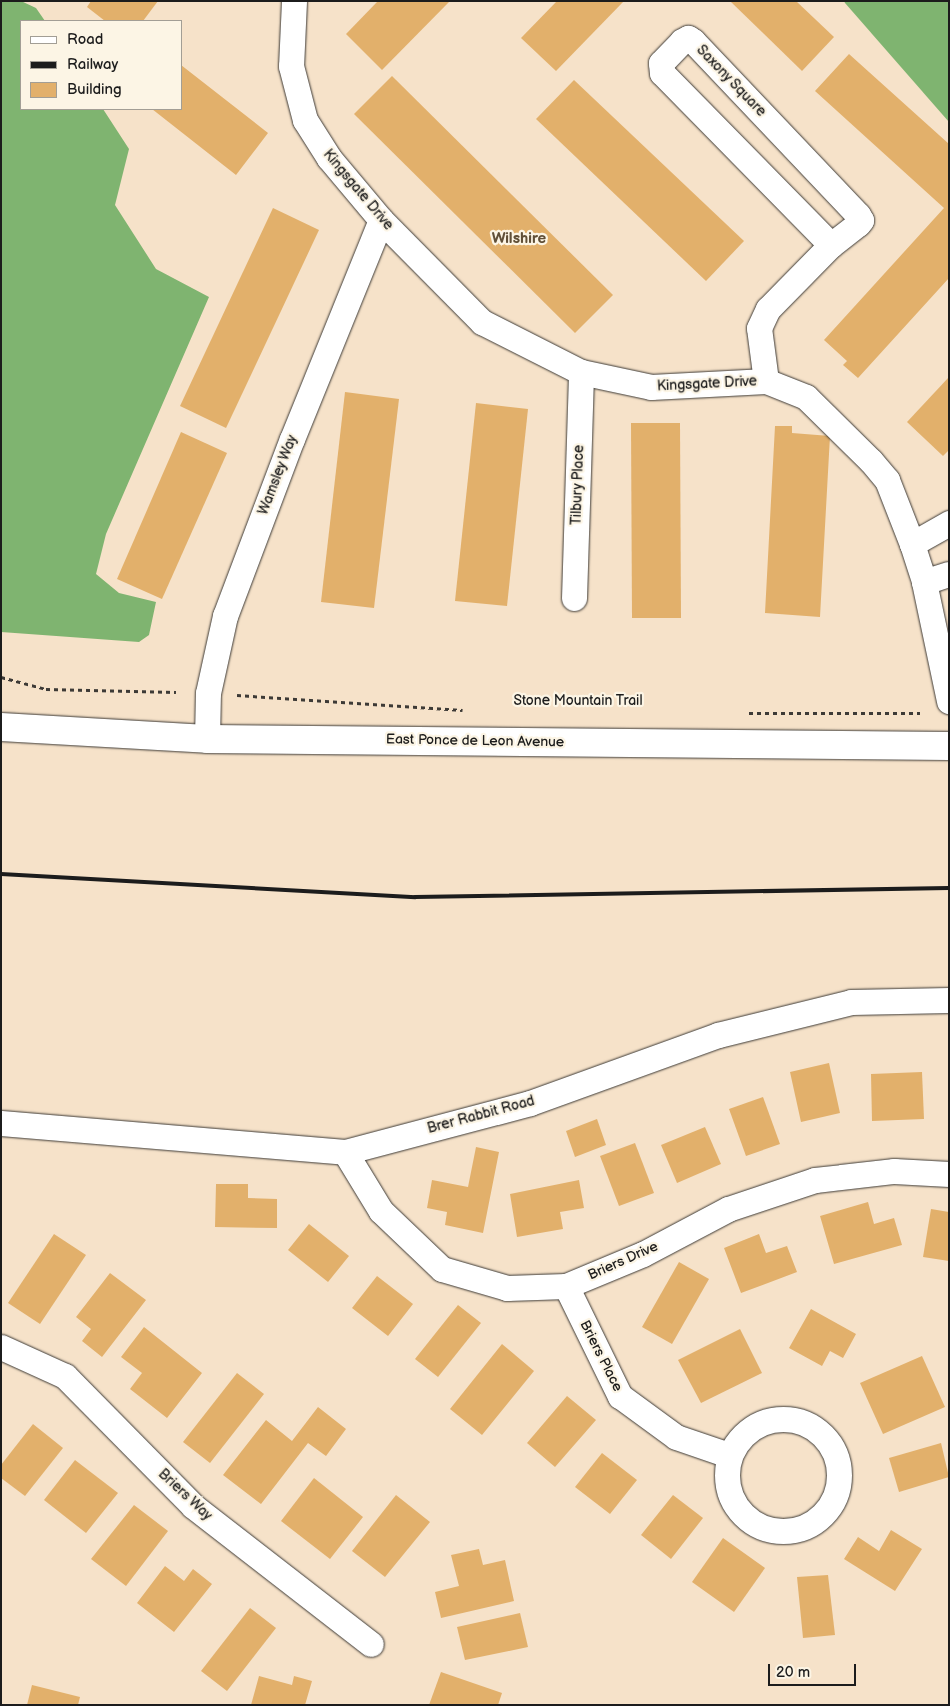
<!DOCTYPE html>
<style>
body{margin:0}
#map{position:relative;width:950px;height:1706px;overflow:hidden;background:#f6e2c9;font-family:"Balsamiq Sans",sans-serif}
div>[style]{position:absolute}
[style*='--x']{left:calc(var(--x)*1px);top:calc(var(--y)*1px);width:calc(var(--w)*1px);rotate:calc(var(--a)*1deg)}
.forest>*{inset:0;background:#7fb470}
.building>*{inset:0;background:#e2b06b}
.path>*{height:3px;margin-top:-1.5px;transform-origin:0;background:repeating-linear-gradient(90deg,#3d3a36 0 4px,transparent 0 8px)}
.roads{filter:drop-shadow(0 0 1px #3d3a36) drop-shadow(0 0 1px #3d3a36)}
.street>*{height:25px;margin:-12.5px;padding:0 12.5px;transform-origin:12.5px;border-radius:12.5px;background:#fff}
.street>.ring{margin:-12.5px;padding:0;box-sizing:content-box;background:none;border:25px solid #fff;border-radius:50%}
.secondary>*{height:28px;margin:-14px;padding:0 14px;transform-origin:14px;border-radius:14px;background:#fff}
.rail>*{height:4px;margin:-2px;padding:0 2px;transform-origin:2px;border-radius:2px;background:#1c1c1c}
span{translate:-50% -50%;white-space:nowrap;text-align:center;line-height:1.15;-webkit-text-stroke:4.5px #fcf5e5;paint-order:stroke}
.street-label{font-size:14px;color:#1c1c1c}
.neighbourhood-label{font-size:15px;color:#615038;font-weight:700}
.frame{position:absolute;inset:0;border:2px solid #1c1c1c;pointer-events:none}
.legend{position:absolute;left:20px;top:20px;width:162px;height:90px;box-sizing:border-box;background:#fcf5e5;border:1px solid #a29e95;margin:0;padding:6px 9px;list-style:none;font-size:15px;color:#1c1c1c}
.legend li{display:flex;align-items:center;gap:10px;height:25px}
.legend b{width:25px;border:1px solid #a29e95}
.scale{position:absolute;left:768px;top:1664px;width:88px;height:22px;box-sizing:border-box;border:2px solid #1c1c1c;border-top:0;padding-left:6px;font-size:15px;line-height:18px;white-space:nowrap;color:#1c1c1c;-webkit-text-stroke:4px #fcf5e5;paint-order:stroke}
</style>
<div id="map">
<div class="forest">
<div style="clip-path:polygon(1px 1px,21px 1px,36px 8px,45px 21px,21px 21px,21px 109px,103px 109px,129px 149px,115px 205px,156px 269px,209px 297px,106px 534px,96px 574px,119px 593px,156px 602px,149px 635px,139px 642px,1px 632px)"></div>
<div style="clip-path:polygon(844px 1px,949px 1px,949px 122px,845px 3px)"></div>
</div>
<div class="building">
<div style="clip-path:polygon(91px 1px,158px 1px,143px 21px,105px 21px,87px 7px)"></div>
<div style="clip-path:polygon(378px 1px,450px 1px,382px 70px,346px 34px)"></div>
<div style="clip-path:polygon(557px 1px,624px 1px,556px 71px,521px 38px)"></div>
<div style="clip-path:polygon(730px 1px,796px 1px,834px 37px,802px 71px)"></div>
<div style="clip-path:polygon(849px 54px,949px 144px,949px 278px,858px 378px,843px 365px,847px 361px,824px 340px,944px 208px,815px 91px)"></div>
<div style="clip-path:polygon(181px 65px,268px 133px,236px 175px,152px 109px,181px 109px)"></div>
<div style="clip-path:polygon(392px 76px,613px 295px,575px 333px,354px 114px)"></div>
<div style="clip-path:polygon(574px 80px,744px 241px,706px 281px,536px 119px)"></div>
<div style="clip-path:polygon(273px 208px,319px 230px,226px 428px,180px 406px)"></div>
<div style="clip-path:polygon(949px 377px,949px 450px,943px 456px,907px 422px)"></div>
<div style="clip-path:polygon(345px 392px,399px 399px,374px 608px,321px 602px)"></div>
<div style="clip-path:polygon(476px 403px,528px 409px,507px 606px,455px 601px)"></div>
<div style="clip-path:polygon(631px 423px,680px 423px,681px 618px,632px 618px)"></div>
<div style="clip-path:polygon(775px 426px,792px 426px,792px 433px,830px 436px,820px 617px,765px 613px)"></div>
<div style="clip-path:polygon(181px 432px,227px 453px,162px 599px,117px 579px)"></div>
<div style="clip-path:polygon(829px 1063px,840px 1113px,801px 1122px,790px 1072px)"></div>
<div style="clip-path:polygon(922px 1072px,924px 1119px,872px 1121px,871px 1074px)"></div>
<div style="clip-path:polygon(763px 1097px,780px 1144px,746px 1156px,729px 1109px)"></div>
<div style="clip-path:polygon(597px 1119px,606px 1145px,575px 1157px,566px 1131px)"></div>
<div style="clip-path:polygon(705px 1127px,721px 1164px,677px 1183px,661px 1145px)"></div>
<div style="clip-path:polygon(635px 1143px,654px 1193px,619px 1206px,600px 1156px)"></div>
<div style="clip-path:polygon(476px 1147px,499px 1152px,483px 1233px,445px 1225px,447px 1212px,427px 1208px,432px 1180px,468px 1187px)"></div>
<div style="clip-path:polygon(579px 1180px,584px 1208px,560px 1212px,563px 1229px,517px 1237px,510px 1194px)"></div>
<div style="clip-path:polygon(216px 1184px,248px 1184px,248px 1198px,277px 1199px,277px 1228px,215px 1227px)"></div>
<div style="clip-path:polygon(868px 1202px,874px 1224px,894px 1218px,902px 1245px,834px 1264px,820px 1216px)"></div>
<div style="clip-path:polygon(931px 1209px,949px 1212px,949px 1261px,923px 1257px)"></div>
<div style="clip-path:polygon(309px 1224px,349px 1256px,328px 1282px,288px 1250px)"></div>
<div style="clip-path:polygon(54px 1234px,86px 1255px,40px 1324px,8px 1303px)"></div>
<div style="clip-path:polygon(759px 1234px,766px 1253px,787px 1246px,797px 1272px,741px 1293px,724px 1248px)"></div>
<div style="clip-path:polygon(679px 1262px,709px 1279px,672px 1344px,642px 1327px)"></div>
<div style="clip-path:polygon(110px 1273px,146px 1300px,102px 1357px,82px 1341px,91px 1329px,76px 1317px)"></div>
<div style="clip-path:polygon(377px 1276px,413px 1304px,388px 1336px,352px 1308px)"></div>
<div style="clip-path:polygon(458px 1305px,481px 1323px,438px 1377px,415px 1359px)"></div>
<div style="clip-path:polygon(811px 1309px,856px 1334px,843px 1358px,830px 1351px,822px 1366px,789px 1348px)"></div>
<div style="clip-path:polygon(144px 1327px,202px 1373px,167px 1418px,130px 1389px,142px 1373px,121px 1357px)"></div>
<div style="clip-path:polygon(740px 1329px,762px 1373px,701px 1403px,678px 1360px)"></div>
<div style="clip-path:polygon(502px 1344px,534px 1371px,482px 1435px,450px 1409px)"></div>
<div style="clip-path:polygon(922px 1356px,945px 1407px,883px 1434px,860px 1383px)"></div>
<div style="clip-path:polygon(237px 1373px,264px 1394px,210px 1463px,183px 1442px)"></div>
<div style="clip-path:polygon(567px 1396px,596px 1420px,555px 1467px,527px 1443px)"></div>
<div style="clip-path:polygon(318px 1407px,346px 1429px,326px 1456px,308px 1443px,261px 1504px,223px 1475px,266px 1420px,292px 1441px)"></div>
<div style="clip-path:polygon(33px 1424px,63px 1448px,25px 1496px,1px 1478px,1px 1465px)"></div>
<div style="clip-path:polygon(941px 1443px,949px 1477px,899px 1492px,889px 1458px)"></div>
<div style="clip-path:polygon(602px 1453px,637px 1480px,610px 1514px,575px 1487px)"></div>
<div style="clip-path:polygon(75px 1460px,118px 1493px,86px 1533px,44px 1500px)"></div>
<div style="clip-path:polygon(314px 1478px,363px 1517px,330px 1559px,281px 1521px)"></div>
<div style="clip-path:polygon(396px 1495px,430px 1522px,385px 1577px,352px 1551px)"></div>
<div style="clip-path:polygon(673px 1495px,703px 1518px,671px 1559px,641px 1535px)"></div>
<div style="clip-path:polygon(134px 1505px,168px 1531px,126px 1586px,91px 1559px)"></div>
<div style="clip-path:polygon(891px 1530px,922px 1549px,895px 1591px,844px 1559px,858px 1537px,879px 1551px)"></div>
<div style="clip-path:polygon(723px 1538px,765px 1568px,734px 1612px,692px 1582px)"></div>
<div style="clip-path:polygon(479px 1549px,483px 1565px,505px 1560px,514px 1601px,441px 1618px,435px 1592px,459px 1586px,451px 1555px)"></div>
<div style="clip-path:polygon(165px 1566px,184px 1581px,193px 1569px,212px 1584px,174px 1632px,137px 1603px)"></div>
<div style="clip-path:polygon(828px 1575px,835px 1635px,803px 1638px,797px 1577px)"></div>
<div style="clip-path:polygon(250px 1608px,276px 1628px,227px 1691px,201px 1671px)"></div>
<div style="clip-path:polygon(520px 1613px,528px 1647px,465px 1660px,457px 1627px)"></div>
<div style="clip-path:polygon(441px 1672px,502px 1693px,498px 1705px,429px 1705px)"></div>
<div style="clip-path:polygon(259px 1676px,292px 1685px,294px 1676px,312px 1681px,305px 1705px,251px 1705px)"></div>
<div style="clip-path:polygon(32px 1685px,80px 1697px,78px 1705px,27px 1705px)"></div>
</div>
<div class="path">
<div style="--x:1;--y:677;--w:47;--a:14.9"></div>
<div style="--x:46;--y:689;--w:130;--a:1.3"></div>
<div style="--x:237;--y:695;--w:226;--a:3.8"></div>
<div style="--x:749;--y:713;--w:171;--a:0"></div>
</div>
<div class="roads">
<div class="street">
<div style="--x:294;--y:1;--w:65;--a:92.6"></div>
<div style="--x:291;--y:66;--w:56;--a:75.5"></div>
<div style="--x:305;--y:120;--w:45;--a:57.7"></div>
<div style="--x:329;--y:158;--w:81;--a:50"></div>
<div style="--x:381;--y:220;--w:144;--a:45.3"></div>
<div style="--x:482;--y:322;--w:111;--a:26.8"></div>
<div style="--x:581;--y:372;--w:72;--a:12.1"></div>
<div style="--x:651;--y:387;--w:115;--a:-3"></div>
<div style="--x:766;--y:381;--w:43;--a:21.8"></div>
<div style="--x:806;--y:397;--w:91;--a:44.6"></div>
<div style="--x:871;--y:461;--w:25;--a:50"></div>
<div style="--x:887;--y:480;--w:69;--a:68.7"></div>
<div style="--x:912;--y:544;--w:40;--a:72"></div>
<div style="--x:924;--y:582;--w:122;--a:78.1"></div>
<div style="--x:766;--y:381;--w:53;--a:-97.5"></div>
<div style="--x:759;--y:328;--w:21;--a:-65"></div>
<div style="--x:768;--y:309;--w:90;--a:-45.5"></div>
<div style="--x:831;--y:245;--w:241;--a:-134.5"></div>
<div style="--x:662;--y:73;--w:10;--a:-96"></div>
<div style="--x:661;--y:63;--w:30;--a:-46"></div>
<div style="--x:682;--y:41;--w:7;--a:-27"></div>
<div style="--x:688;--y:38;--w:6;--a:31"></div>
<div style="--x:693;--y:41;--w:240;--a:46.5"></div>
<div style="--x:858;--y:215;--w:6;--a:59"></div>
<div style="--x:861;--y:220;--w:5;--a:127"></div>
<div style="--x:858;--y:224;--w:34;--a:142"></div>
<div style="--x:912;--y:544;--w:43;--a:-29.6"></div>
<div style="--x:924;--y:582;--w:26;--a:-18"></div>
<div style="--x:574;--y:598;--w:226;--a:-88.2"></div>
<div style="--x:207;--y:739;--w:46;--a:-88.8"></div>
<div style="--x:208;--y:693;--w:79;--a:-77.6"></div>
<div style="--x:225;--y:616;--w:189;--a:-69.3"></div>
<div style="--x:292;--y:439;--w:236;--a:-67.9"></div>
<div style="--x:1;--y:1123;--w:345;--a:4.8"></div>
<div style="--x:345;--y:1152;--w:191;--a:-14.8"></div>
<div style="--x:530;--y:1103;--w:200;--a:-19.9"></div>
<div style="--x:718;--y:1035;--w:137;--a:-13.9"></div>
<div style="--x:851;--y:1002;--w:98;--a:-1.2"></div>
<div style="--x:345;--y:1152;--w:69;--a:58.6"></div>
<div style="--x:381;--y:1211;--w:84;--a:43.6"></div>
<div style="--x:442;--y:1269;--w:68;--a:16.3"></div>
<div style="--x:507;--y:1288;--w:59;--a:-1.9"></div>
<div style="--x:566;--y:1286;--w:83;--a:-22.6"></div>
<div style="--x:643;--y:1254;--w:96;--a:-27.9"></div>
<div style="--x:728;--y:1209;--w:92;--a:-18.4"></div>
<div style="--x:815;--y:1180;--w:80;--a:-6.5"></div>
<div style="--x:894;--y:1171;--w:55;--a:3.1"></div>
<div style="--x:566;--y:1286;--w:123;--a:63.9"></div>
<div style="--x:620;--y:1396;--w:69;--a:36.2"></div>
<div style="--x:676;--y:1437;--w:56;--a:18.8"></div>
<div style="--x:1;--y:1347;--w:70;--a:24.4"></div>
<div style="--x:65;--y:1376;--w:182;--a:45.4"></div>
<div style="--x:193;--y:1506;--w:225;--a:37.8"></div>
<div class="ring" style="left:727px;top:1419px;width:87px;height:87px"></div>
</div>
<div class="secondary">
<div style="--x:1;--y:727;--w:206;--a:3.3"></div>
<div style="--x:207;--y:739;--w:742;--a:0.54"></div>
</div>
</div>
<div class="rail">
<div style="--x:1;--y:874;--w:415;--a:3.2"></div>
<div style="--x:415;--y:897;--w:534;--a:-0.97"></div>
</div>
<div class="street-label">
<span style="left:731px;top:81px;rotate:46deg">Saxony Square</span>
<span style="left:358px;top:190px;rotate:50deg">Kingsgate Drive</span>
<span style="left:707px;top:384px;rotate:-3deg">Kingsgate Drive</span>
<span style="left:278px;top:475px;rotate:-69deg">Wamsley Way</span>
<span style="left:578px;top:485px;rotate:-88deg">Tilbury Place</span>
<span style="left:578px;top:701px">Stone Mountain Trail</span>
<span style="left:475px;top:741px;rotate:1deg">East Ponce de Leon Avenue</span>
<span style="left:481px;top:1115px;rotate:-15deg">Brer Rabbit Road</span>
<span style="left:623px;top:1261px;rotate:-24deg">Briers Drive</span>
<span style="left:601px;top:1356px;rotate:63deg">Briers Place</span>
<span style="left:185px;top:1495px;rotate:43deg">Briers Way</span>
</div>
<div class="neighbourhood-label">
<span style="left:519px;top:239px">Wilshire</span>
</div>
<div class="frame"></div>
<ul class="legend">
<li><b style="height:6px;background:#fff"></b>Road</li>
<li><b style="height:6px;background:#1c1c1c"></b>Railway</li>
<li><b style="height:14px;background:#e2b06b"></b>Building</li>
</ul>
<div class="scale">20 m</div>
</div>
